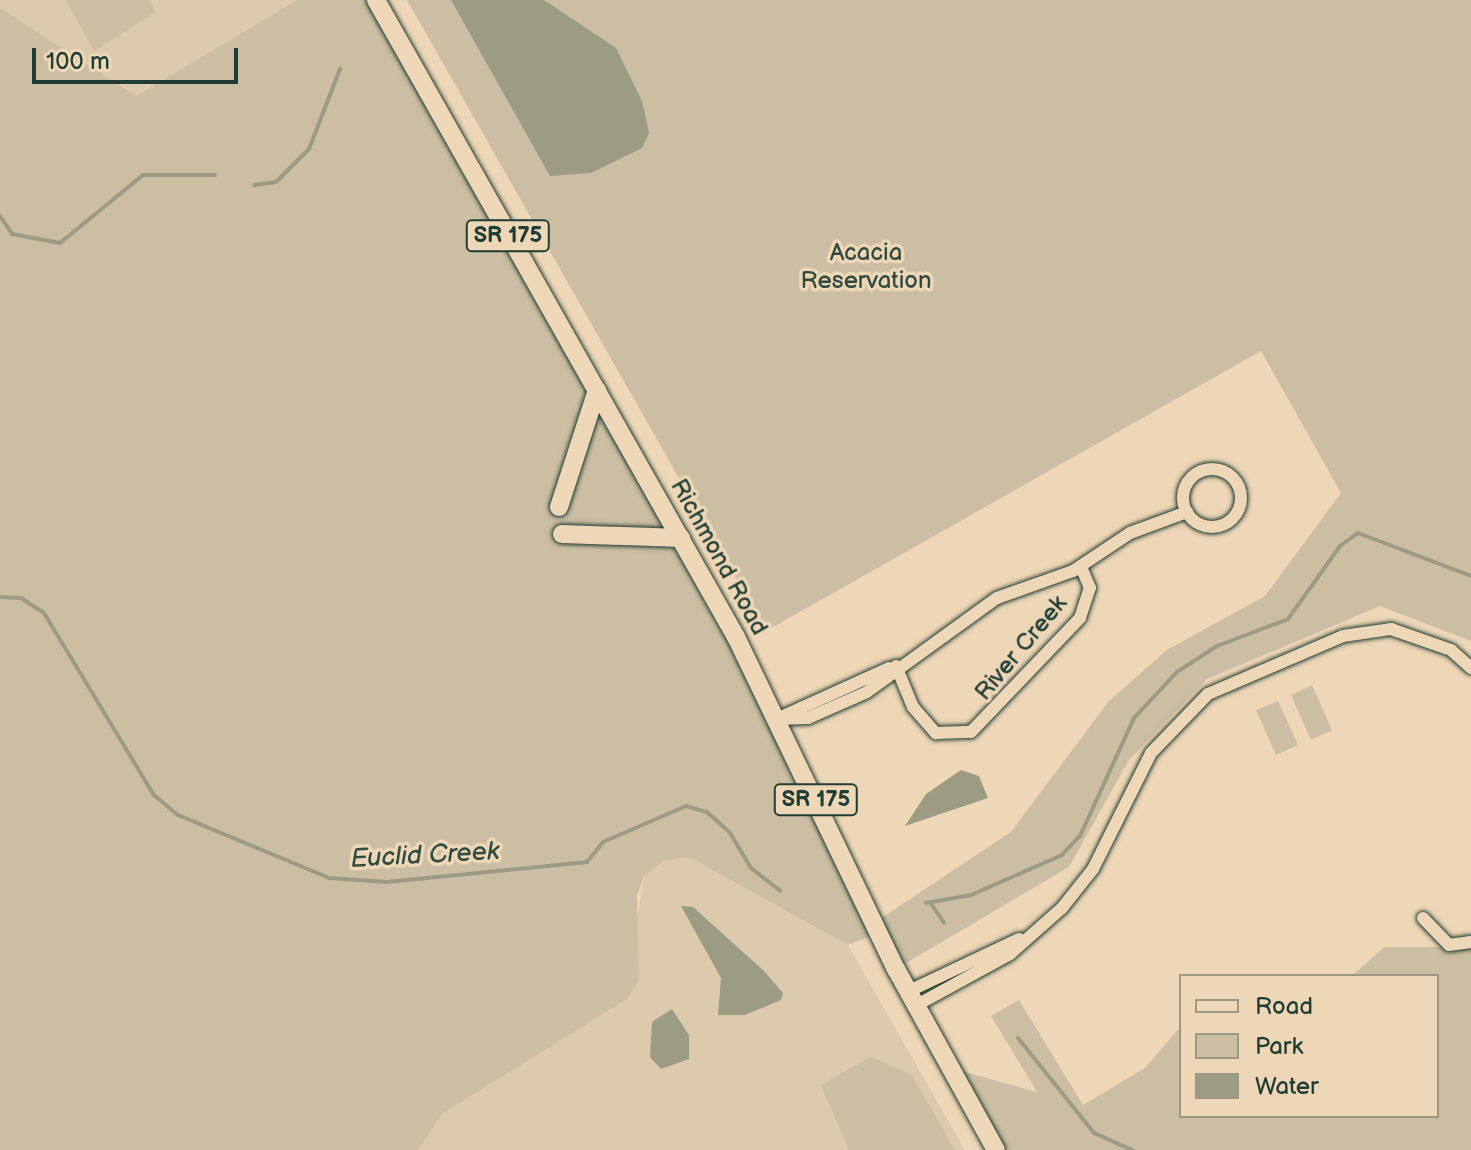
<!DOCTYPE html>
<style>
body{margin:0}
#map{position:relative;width:1471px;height:1150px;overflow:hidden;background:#eed7b7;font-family:"Balsamiq Sans",sans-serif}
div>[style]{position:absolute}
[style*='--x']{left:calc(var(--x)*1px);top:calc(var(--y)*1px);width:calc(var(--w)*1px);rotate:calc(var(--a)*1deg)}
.built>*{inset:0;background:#ddcaac}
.green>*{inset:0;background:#ccbea2}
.water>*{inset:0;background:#9c9b83}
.stream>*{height:4px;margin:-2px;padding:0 2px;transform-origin:2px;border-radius:2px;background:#9c9b83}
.roads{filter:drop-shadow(0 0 2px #1f3d34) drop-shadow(0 0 2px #1f3d34)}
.minor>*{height:12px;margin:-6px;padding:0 6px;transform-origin:6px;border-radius:6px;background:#eed7b7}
.minor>.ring{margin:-6px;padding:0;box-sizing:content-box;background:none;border:12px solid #eed7b7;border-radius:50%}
.primary>*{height:18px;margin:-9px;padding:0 9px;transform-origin:9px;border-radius:9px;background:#eed7b7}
span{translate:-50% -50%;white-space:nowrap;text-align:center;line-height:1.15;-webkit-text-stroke:7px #eed7b7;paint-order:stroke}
.shield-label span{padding:2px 6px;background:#eed7b7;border:2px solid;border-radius:6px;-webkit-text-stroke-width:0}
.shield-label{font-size:22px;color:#1f3d34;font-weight:700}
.park-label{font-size:24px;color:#304a3f}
.street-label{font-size:24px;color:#1f3d34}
.water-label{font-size:26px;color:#324b40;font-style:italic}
.legend{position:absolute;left:1179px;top:974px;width:260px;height:144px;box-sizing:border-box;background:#eed7b7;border:2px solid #9b9983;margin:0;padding:10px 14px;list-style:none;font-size:24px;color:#1f3d34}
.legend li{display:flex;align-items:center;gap:16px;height:40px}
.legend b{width:40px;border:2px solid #9b9983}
.scale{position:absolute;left:32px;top:48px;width:206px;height:36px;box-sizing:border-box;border:4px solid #1f3d34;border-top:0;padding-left:10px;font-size:24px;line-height:28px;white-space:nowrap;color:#1f3d34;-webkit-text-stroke:6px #eed7b7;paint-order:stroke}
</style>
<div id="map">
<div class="built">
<div style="clip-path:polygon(0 0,297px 0,67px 137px,0 103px)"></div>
<div style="clip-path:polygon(689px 857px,848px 945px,965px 1150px,418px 1150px,442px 1114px,627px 999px,639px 981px,635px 933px,644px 876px,663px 861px)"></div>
</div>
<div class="green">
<div style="clip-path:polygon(66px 0,149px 0,156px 12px,94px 51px)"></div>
<div style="clip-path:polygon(297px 0,376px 0,625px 437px,874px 923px,1011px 832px,1109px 701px,1167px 650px,1265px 596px,1341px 493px,1261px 351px,766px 631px,407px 0,1471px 0,1471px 641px,1380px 606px,1207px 679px,1129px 760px,1069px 867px,896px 969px,879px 933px,848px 945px,689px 857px,663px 861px,644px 876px,637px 896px,639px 981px,627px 999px,442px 1114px,418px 1150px,0 1150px,0 8px,136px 96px)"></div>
<div style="clip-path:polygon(1312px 685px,1332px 730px,1311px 740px,1291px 695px)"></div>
<div style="clip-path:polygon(1278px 701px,1298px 745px,1276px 755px,1256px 710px)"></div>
<div style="clip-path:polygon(1384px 947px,1471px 947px,1471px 1150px,996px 1150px,950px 1068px,1037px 1092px,991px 1016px,1019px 1000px,1083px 1105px,1145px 1068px,1181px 1026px,1181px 1116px,1437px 1116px,1437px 976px,1352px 976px)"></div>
<div style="clip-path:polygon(871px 1057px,912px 1075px,955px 1150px,849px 1150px,821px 1085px)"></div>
</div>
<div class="water">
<div style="clip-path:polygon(451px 0,544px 0,616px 48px,642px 101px,649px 133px,642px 148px,591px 173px,550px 176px)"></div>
<div style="clip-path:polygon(961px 770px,979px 776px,988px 798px,905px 826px,926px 794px)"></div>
<div style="clip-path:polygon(681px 906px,693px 907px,763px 970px,783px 993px,781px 1000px,745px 1015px,718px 1015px,721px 978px)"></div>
<div style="clip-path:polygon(672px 1009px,689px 1035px,689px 1059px,661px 1069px,650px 1057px,652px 1022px)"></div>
</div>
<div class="stream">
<div style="--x:254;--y:185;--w:22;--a:-8"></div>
<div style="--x:276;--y:182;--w:47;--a:-45"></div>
<div style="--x:309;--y:149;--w:86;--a:-68.8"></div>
<div style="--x:0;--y:216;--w:22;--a:56"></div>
<div style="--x:12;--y:234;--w:49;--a:10.6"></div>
<div style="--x:60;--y:243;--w:107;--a:-39.3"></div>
<div style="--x:143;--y:175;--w:72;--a:0"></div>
<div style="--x:0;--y:597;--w:21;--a:3"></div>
<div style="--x:21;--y:598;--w:27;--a:33"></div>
<div style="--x:44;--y:613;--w:213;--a:58.9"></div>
<div style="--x:154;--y:795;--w:31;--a:40"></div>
<div style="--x:178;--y:815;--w:164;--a:22.6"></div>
<div style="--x:329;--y:878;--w:58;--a:3.9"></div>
<div style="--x:387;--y:882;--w:201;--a:-5.7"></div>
<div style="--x:587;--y:862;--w:26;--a:-51"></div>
<div style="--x:603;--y:842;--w:90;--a:-23.4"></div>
<div style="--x:686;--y:806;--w:22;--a:16"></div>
<div style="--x:707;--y:812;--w:31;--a:42"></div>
<div style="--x:730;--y:833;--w:41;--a:59"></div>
<div style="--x:751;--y:868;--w:37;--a:38"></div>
<div style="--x:930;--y:902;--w:25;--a:56"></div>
<div style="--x:926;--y:903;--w:46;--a:-10.1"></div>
<div style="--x:971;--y:895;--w:99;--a:-23.7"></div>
<div style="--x:1062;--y:855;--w:26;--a:-47"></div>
<div style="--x:1080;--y:836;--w:130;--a:-65.4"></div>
<div style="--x:1134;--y:718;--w:63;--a:-46.9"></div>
<div style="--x:1177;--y:672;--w:48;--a:-33"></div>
<div style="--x:1217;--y:646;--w:76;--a:-20.8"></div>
<div style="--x:1288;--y:619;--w:90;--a:-54.5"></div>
<div style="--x:1340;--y:546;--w:22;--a:-36"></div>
<div style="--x:1358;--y:533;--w:121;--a:20.8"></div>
<div style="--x:1018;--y:1038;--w:122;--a:51.3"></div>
<div style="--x:1094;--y:1133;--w:42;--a:24.1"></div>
</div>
<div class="roads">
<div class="minor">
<div class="ring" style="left:1183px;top:469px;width:46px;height:46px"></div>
<div style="--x:896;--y:666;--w:44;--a:67.5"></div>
<div style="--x:913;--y:707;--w:35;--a:49"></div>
<div style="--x:936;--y:733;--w:35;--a:-2"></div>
<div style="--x:971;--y:732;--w:158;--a:-46.3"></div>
<div style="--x:1080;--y:618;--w:32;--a:-72"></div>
<div style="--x:1090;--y:588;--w:23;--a:-113"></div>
<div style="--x:779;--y:718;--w:121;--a:-24.4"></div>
<div style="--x:777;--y:719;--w:31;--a:-2"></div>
<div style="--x:808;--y:718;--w:64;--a:-23.8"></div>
<div style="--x:867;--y:692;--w:160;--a:-35.9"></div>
<div style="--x:997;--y:598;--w:81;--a:-19.6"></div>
<div style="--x:1073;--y:571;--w:69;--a:-33.7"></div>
<div style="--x:1130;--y:533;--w:61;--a:-20.2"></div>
<div style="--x:1423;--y:918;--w:37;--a:46"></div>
<div style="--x:1449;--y:945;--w:22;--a:-8"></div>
<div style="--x:907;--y:992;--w:124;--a:-25.3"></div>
<div style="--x:915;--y:1006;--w:108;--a:-28.7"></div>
<div style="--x:1010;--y:954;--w:69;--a:-41.5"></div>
<div style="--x:1062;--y:908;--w:50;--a:-51.5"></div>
<div style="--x:1093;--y:869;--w:130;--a:-63.4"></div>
<div style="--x:1151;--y:753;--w:82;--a:-46"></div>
<div style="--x:1208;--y:694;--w:147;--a:-23.2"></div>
<div style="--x:1343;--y:636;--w:49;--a:-8.3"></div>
<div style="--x:1391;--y:629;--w:64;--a:19.3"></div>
<div style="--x:1451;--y:650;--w:27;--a:42"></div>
</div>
<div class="primary">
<div style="--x:376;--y:0;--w:732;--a:60.53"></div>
<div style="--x:736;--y:637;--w:369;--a:64.3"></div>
<div style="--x:896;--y:969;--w:207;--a:61.1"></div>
<div style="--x:559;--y:507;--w:123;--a:-72"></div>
<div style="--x:562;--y:534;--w:119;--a:1.9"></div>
</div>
</div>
<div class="shield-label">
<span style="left:508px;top:236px">SR 175</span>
<span style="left:816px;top:800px">SR 175</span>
</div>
<div class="park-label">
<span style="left:866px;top:267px">Acacia<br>Reservation</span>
</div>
<div class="street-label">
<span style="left:719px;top:557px;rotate:61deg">Richmond Road</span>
<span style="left:1021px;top:648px;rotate:-50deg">River Creek</span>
</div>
<div class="water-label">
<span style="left:425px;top:856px;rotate:-3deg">Euclid Creek</span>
</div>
<ul class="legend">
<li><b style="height:10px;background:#eed7b7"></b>Road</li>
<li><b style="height:22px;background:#ccbea2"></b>Park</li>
<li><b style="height:22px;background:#9c9b83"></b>Water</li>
</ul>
<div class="scale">100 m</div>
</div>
